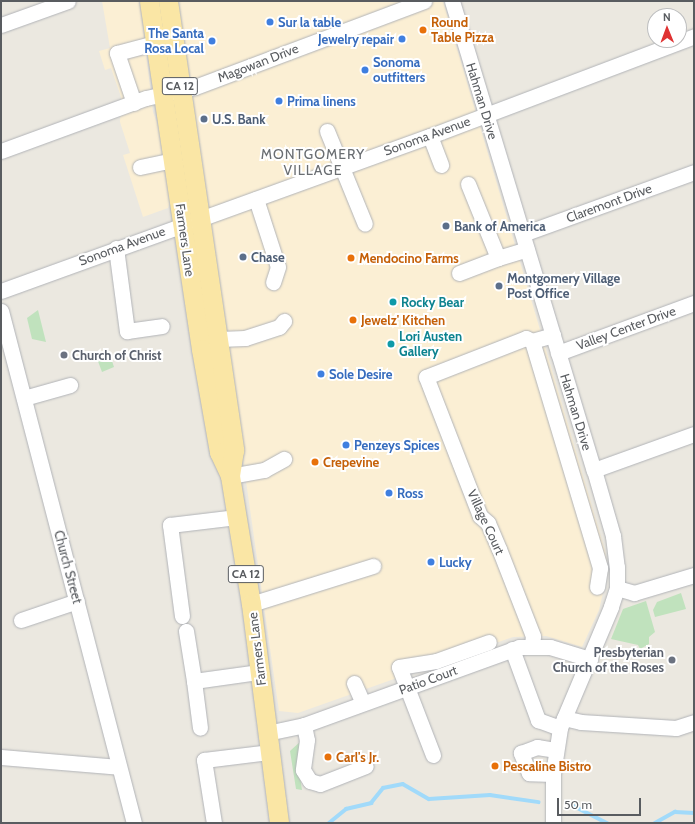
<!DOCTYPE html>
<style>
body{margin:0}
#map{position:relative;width:695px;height:824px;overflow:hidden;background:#ebe8e0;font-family:Cabin,sans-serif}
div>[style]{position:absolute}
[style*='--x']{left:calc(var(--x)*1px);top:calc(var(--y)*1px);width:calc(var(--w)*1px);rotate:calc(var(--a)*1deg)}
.commercial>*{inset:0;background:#fbefd4}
.green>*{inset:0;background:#c0e2bd}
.stream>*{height:3.5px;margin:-1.75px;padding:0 1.75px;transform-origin:1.75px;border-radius:1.75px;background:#a1dafa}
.roads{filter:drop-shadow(0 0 1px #b1b3b7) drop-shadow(0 0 1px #b1b3b7)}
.minor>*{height:15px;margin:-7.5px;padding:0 7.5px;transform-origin:7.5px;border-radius:7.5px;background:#fff}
.major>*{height:19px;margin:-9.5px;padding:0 9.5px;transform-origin:9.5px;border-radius:9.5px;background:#fae6a5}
.dots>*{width:11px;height:11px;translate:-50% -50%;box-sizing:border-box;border:2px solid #fff;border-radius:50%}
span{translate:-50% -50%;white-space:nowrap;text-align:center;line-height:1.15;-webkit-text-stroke:4px #fff;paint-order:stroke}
.shield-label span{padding:1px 3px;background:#fff;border:1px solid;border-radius:3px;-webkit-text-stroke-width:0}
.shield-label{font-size:12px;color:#595c60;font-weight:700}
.shop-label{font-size:13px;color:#366cbe;font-weight:700}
.left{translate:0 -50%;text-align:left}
.right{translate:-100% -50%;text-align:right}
.food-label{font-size:13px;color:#c56008;font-weight:700}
.street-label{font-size:13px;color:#595c60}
.service-label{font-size:13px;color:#4e5e75;font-weight:700}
.culture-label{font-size:13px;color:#0d838f;font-weight:700}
.worship-label{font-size:13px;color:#5b616d;font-weight:700}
.neighbourhood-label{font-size:14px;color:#6a6e72;letter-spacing:1px}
.frame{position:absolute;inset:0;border:2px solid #595c60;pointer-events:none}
.north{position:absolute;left:647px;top:8px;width:40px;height:40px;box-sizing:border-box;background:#fff;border:1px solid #bdbebf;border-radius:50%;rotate:359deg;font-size:11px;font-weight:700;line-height:16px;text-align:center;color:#595c60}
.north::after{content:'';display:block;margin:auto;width:14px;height:18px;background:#df3232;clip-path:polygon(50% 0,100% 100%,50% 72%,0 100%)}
.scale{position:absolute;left:557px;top:798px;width:84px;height:18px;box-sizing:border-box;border:2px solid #595c60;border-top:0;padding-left:5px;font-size:12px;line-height:14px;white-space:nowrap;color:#595c60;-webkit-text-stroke:3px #fff;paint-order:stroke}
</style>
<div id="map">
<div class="commercial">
<div style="clip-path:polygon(102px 1px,140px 1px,153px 112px,159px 128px,170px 203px,168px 208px,143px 217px,123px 155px,130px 153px,120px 122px,121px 97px,111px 68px,105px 70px,99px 51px,110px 48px)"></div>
<div style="clip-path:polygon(177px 1px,443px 1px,605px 550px,608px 571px,599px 610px,582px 647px,546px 636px,513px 637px,298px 713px,279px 711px)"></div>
</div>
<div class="green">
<div style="clip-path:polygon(38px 310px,46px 342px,32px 339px,27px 318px)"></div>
<div style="clip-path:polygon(109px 352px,114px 367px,102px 372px,96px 356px)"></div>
<div style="clip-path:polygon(681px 593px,686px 609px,655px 617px,653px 610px,657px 602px)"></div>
<div style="clip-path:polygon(646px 601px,655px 632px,649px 637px,649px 644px,640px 649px,638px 645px,611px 639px,623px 609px)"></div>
<div style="clip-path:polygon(302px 740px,298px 763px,302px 790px,296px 789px,290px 751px)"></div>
</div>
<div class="stream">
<div style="--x:568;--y:803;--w:44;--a:27.1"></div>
<div style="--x:329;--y:823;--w:22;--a:-39"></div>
<div style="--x:346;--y:809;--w:26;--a:-13"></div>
<div style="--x:371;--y:803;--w:19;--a:-51"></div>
<div style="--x:383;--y:788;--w:20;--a:-11"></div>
<div style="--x:403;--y:784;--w:30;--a:30"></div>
<div style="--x:429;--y:799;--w:61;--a:-3.8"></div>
<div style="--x:490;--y:795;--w:49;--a:8.3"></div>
<div style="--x:655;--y:823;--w:23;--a:-29"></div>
<div style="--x:675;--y:812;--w:19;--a:3"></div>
</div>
<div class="roads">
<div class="minor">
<div style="--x:452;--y:1;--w:490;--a:73.2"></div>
<div style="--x:594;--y:470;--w:69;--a:73.9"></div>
<div style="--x:613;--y:536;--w:31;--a:83"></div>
<div style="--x:617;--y:567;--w:21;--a:90"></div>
<div style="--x:617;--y:588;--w:20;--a:108"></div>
<div style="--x:611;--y:607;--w:131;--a:112.9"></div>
<div style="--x:560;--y:728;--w:47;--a:98.7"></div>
<div style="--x:553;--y:774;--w:49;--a:90"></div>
<div style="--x:1;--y:25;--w:71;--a:-19.7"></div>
<div style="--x:134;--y:103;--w:53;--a:-108.8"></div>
<div style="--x:117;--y:53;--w:39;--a:-15"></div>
<div style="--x:327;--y:131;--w:100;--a:67.8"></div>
<div style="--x:430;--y:136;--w:31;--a:69"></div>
<div style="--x:1;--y:151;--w:154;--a:-20.1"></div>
<div style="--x:146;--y:98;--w:50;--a:-12.7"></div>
<div style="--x:195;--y:87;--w:245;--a:-20.6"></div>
<div style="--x:140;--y:167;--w:35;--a:-12"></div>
<div style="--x:468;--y:184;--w:80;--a:67.9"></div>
<div style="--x:498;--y:258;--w:30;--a:-17"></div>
<div style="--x:256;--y:199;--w:71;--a:72.1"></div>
<div style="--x:278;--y:267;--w:16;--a:108"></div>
<div style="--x:523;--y:234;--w:182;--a:-19.9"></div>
<div style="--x:116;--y:248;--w:84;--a:82.5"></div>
<div style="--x:127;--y:331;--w:35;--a:-8"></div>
<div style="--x:459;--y:273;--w:42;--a:-21"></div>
<div style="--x:1;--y:291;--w:456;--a:-19.9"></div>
<div style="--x:430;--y:136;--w:282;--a:-20.7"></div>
<div style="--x:1;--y:311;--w:529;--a:75.44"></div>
<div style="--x:219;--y:339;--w:26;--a:-2"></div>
<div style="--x:245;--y:338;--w:36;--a:-18"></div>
<div style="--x:279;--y:327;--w:8;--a:-50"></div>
<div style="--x:532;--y:341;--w:237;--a:73.3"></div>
<div style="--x:600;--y:568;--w:19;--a:99"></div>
<div style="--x:558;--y:353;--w:145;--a:-20.2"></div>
<div style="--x:24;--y:398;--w:48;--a:-15.8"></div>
<div style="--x:594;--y:470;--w:106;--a:-19.8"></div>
<div style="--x:230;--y:476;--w:35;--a:-10"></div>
<div style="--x:264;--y:470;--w:23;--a:-29"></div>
<div style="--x:617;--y:588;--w:18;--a:16"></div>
<div style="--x:634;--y:593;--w:63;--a:-16.7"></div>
<div style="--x:251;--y:604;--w:128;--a:-17.3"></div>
<div style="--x:182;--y:616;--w:92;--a:-97.5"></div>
<div style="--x:170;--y:525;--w:67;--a:-6.8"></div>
<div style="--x:21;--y:620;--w:59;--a:-18.7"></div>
<div style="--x:186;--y:631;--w:51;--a:80.9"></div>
<div style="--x:194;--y:681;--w:66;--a:-7.9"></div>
<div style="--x:532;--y:645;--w:9;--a:-84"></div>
<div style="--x:533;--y:636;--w:93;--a:-111.3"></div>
<div style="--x:499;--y:549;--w:28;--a:-113"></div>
<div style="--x:488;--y:523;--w:11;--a:-139"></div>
<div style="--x:480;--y:516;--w:149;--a:-111.2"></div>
<div style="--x:426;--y:377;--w:107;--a:-21.3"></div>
<div style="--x:526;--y:338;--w:7;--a:27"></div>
<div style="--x:532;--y:341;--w:22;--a:-16"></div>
<div style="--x:512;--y:649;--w:76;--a:69.9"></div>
<div style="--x:538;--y:720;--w:23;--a:20"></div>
<div style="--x:194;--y:681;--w:47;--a:82.7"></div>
<div style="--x:354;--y:683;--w:22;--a:66"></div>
<div style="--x:564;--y:718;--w:17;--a:13"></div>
<div style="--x:581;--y:722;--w:95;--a:3.6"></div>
<div style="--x:676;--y:728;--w:19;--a:-18"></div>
<div style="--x:304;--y:725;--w:15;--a:79"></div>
<div style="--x:307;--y:740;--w:30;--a:98"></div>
<div style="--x:303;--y:770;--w:13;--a:58"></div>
<div style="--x:310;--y:781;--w:10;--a:17"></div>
<div style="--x:320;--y:784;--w:49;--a:-21.4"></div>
<div style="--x:267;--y:733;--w:38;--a:-12"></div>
<div style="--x:304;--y:725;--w:229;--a:-19.9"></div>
<div style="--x:519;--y:647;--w:31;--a:0"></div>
<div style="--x:550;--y:647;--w:42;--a:16.7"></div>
<div style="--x:433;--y:755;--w:94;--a:-111.1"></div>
<div style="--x:399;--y:667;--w:37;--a:-9"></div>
<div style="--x:436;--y:661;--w:56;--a:-19.7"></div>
<div style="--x:1;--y:757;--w:118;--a:4.8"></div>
<div style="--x:553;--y:774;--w:24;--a:-178"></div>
<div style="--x:529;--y:773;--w:22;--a:-112"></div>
<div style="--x:521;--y:753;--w:17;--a:-21"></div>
<div style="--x:537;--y:747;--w:18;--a:9"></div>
<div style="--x:214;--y:823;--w:64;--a:-99"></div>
<div style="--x:204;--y:760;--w:65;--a:-7"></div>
</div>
<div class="major">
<div style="--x:149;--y:1;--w:352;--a:81.5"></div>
<div style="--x:201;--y:349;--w:105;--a:80.1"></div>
<div style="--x:219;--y:452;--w:26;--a:65"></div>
<div style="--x:230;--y:476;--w:130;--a:80.7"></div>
<div style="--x:251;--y:604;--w:221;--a:82.7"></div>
<div style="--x:168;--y:1;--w:454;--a:81.6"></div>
<div style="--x:234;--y:450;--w:26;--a:99"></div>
</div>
</div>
<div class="dots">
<div style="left:270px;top:22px;background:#3f7fe0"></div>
<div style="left:423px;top:30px;background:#e8710a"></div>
<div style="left:402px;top:39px;background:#3f7fe0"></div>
<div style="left:212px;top:41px;background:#3f7fe0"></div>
<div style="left:365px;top:70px;background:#3f7fe0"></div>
<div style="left:279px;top:101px;background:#3f7fe0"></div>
<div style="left:204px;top:119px;background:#5c6f8a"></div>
<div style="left:446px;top:226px;background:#5c6f8a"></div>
<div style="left:243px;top:257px;background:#5c6f8a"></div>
<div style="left:351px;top:258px;background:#e8710a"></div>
<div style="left:499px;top:286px;background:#5c6f8a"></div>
<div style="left:393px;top:302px;background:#0f9aa8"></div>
<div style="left:353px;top:320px;background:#e8710a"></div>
<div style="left:391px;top:344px;background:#0f9aa8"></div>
<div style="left:64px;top:355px;background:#6b7280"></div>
<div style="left:321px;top:374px;background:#3f7fe0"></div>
<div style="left:346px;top:445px;background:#3f7fe0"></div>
<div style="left:315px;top:462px;background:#e8710a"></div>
<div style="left:389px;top:493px;background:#3f7fe0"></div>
<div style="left:431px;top:562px;background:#3f7fe0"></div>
<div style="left:672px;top:660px;background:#6b7280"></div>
<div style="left:328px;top:757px;background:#e8710a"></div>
<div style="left:495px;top:766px;background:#e8710a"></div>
</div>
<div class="shield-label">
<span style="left:180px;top:86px">CA 12</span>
<span style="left:246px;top:574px">CA 12</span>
</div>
<div class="shop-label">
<span class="left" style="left:278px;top:22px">Sur la table</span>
<span class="right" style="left:204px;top:41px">The Santa<br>Rosa Local</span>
<span class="right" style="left:394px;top:39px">Jewelry repair</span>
<span class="left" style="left:373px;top:70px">Sonoma<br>outfitters</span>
<span class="left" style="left:287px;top:101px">Prima linens</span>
<span class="left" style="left:329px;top:374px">Sole Desire</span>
<span class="left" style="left:354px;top:445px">Penzeys Spices</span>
<span class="left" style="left:397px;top:493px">Ross</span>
<span class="left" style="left:439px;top:562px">Lucky</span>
</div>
<div class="food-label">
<span class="left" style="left:431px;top:30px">Round<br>Table Pizza</span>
<span class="left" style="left:359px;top:258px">Mendocino Farms</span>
<span class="left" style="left:361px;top:320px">Jewelz' Kitchen</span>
<span class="left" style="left:323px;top:462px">Crepevine</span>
<span class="left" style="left:336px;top:757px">Carl's Jr.</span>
<span class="left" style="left:503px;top:766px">Pescaline Bistro</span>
</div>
<div class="street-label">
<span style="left:258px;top:63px;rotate:-21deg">Magowan Drive</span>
<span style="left:482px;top:101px;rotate:73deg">Hahman Drive</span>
<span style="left:427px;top:136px;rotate:-20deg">Sonoma Avenue</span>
<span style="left:609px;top:203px;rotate:-20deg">Claremont Drive</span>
<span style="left:185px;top:240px;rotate:82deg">Farmers Lane</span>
<span style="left:122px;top:246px;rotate:-20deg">Sonoma Avenue</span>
<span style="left:626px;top:328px;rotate:-20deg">Valley Center Drive</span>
<span style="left:576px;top:412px;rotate:73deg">Hahman Drive</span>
<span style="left:486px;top:522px;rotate:65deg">Village Court</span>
<span style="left:68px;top:567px;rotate:75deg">Church Street</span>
<span style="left:257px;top:649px;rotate:-97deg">Farmers Lane</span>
<span style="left:428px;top:680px;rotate:-20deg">Patio Court</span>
</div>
<div class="service-label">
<span class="left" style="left:212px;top:119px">U.S. Bank</span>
<span class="left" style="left:454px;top:226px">Bank of America</span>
<span class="left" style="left:251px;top:257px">Chase</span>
<span class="left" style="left:507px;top:286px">Montgomery Village<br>Post Office</span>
</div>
<div class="culture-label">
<span class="left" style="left:401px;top:302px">Rocky Bear</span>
<span class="left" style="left:399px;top:344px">Lori Austen<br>Gallery</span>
</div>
<div class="worship-label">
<span class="left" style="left:72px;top:355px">Church of Christ</span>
<span class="right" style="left:664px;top:660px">Presbyterian<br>Church of the Roses</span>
</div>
<div class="neighbourhood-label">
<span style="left:313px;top:162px">MONTGOMERY<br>VILLAGE</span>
</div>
<div class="frame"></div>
<div class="north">N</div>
<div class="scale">50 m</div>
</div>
